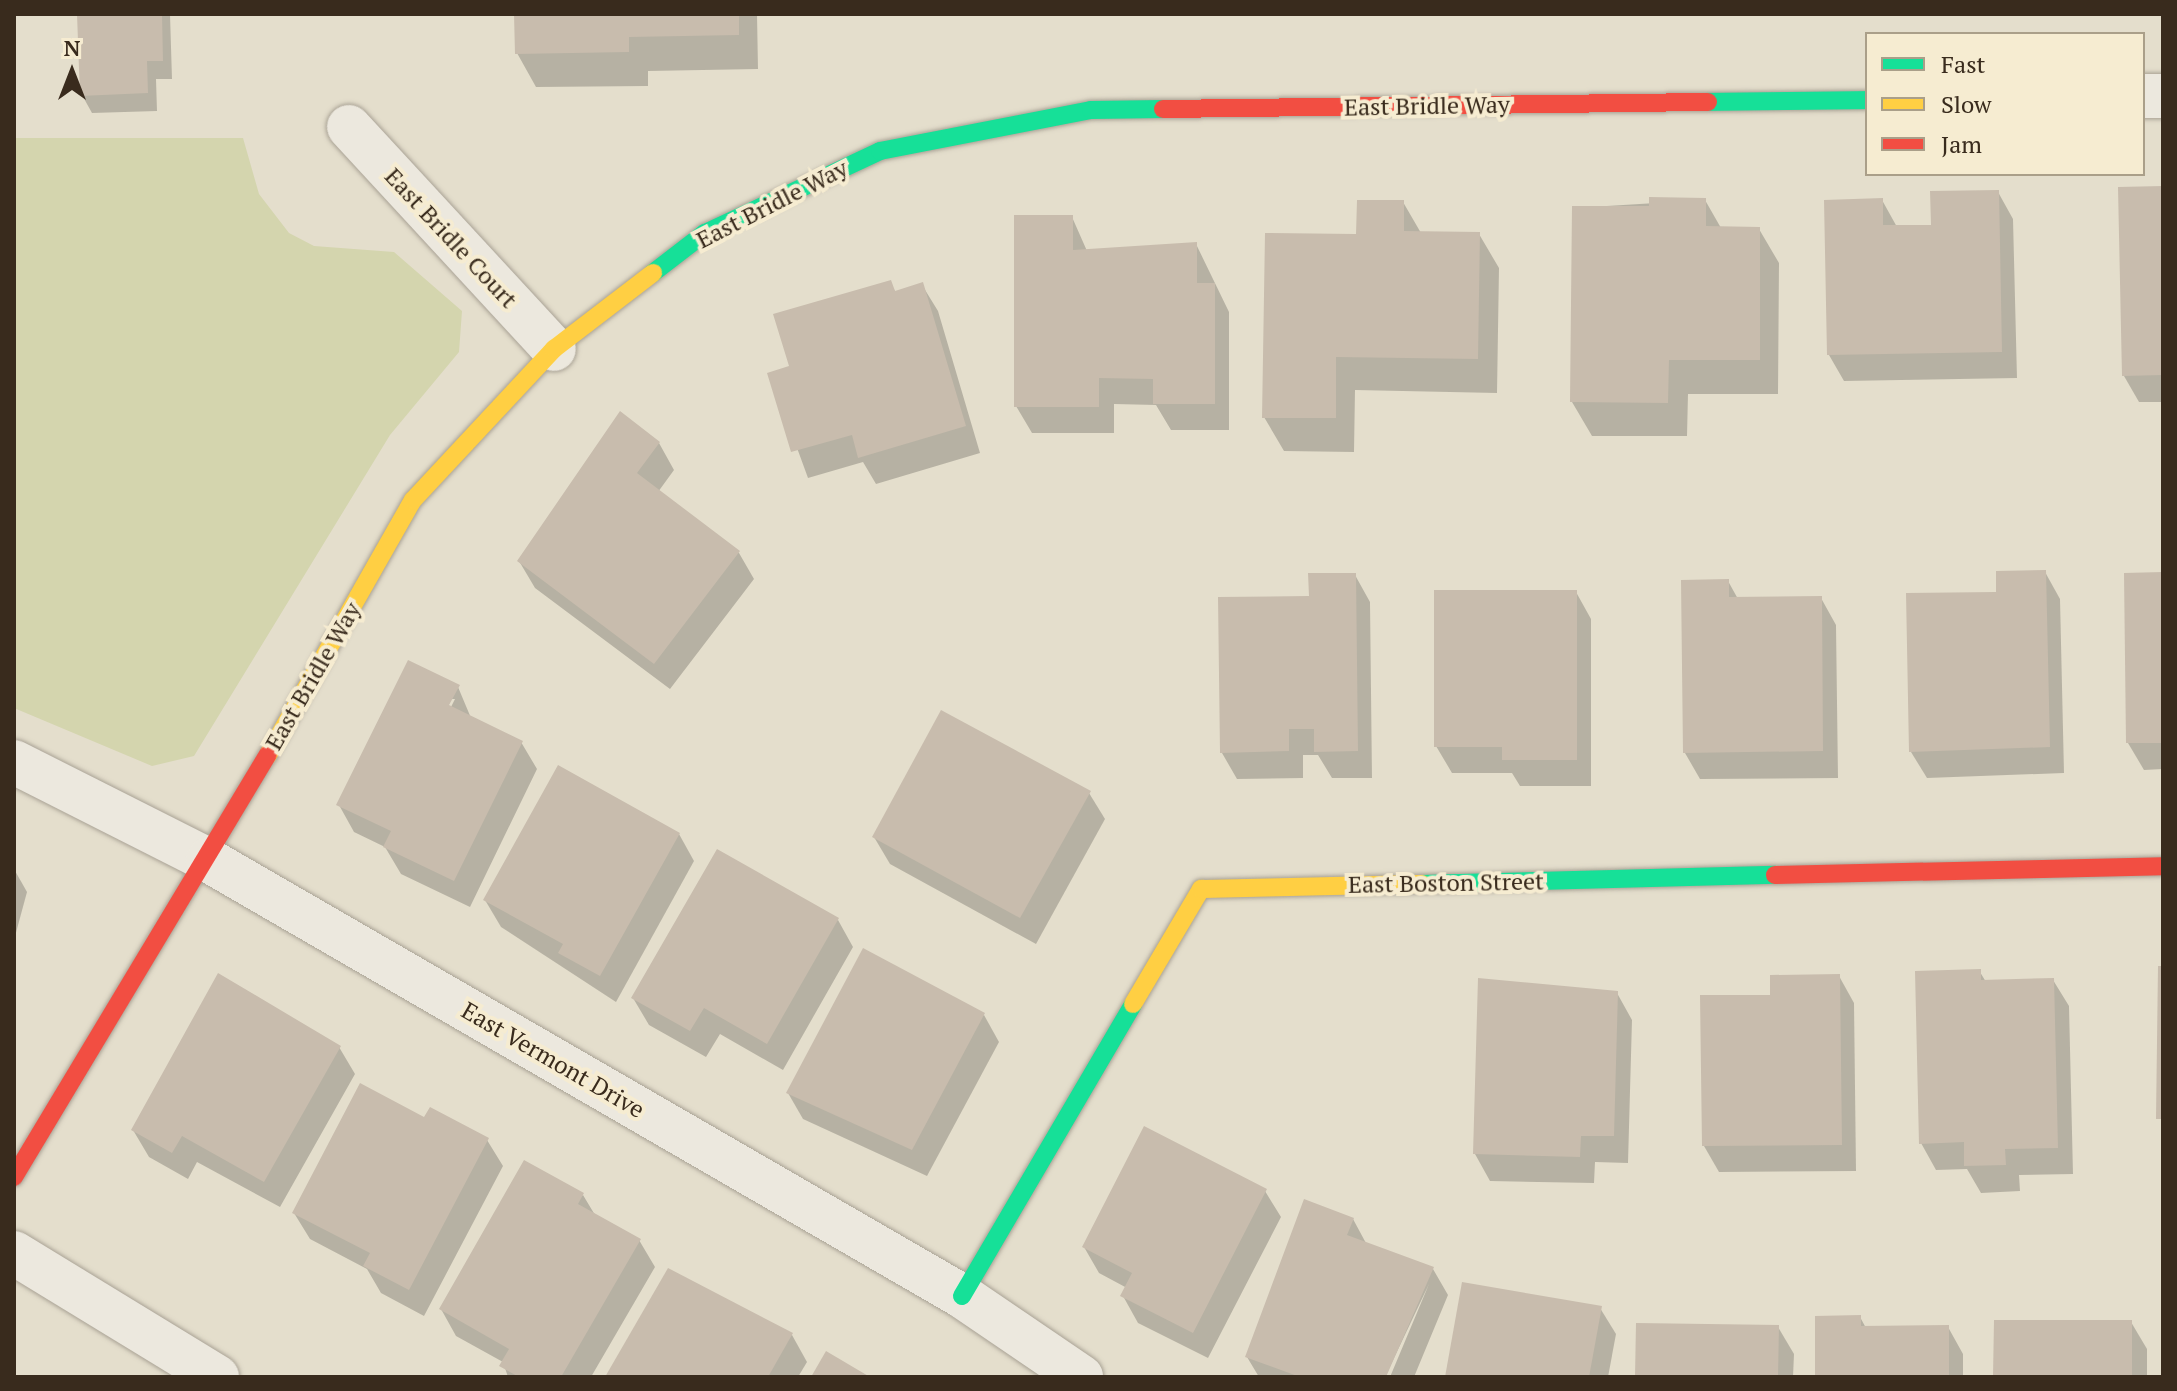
<!DOCTYPE html>
<style>
body{margin:0}
#map{position:relative;width:2177px;height:1391px;overflow:hidden;background:#e4decc;font-family:"PT Serif",serif}
div>[style]{position:absolute}
[style*='--x']{left:calc(var(--x)*1px);top:calc(var(--y)*1px);width:calc(var(--w)*1px);rotate:calc(var(--a)*1deg)}
.green>*{inset:0;background:#d4d5ae}
.shadow>*{inset:0;background:#0003}
.building>*{inset:0;background:#c8bcad}
.roads{filter:drop-shadow(0 0 2px #a9a295) drop-shadow(0 0 2px #a9a295)}
.street>*{height:44px;margin:-22px;padding:0 22px;transform-origin:22px;border-radius:22px;background:#ece8de}
.fast>*{height:18px;margin:-9px;padding:0 9px;transform-origin:9px;border-radius:9px;background:#16e098}
.slow>*{height:18px;margin:-9px;padding:0 9px;transform-origin:9px;border-radius:9px;background:#ffcf43}
.jam>*{height:18px;margin:-9px;padding:0 9px;transform-origin:9px;border-radius:9px;background:#f24e42}
span{translate:-50% -50%;white-space:nowrap;text-align:center;line-height:1.15;-webkit-text-stroke:8px #f6ecd1;paint-order:stroke}
.street-label{font-size:24px;color:#392b1d}
.frame{position:absolute;inset:0;border:16px solid #392b1d;pointer-events:none}
.legend{position:absolute;left:1865px;top:32px;width:280px;height:144px;box-sizing:border-box;background:#f6ecd1;border:2px solid #aa9f89;margin:0;padding:10px 14px;list-style:none;font-size:24px;color:#392b1d}
.legend li{display:flex;align-items:center;gap:16px;height:40px}
.legend b{width:40px;border:2px solid #aa9f89}
.north{position:absolute;left:32px;top:32px;width:80px;height:80px;-webkit-text-stroke:6px #f6ecd1;paint-order:stroke;rotate:0deg;font-size:22px;font-weight:700;line-height:32px;text-align:center;color:#392b1d}
.north::after{content:'';display:block;margin:auto;width:28px;height:36px;background:#392b1d;clip-path:polygon(50% 0,100% 100%,50% 72%,0 100%)}
</style>
<div id="map">
<div class="green">
<div style="clip-path:polygon(14px 138px,243px 138px,259px 194px,289px 233px,314px 246px,394px 252px,462px 311px,459px 352px,390px 435px,194px 756px,152px 766px,14px 708px)"></div>
</div>
<div class="shadow">
<div style="clip-path:polygon(79px 14px,170px 14px,172px 79px,156px 79px,157px 111px,92px 113px,82px 95px)"></div>
<div style="clip-path:polygon(198px 14px,242px 14px,242px 15px,200px 16px)"></div>
<div style="clip-path:polygon(516px 14px,757px 14px,758px 69px,648px 71px,648px 86px,536px 87px,517px 53px)"></div>
<div style="clip-path:polygon(2163px 188px,2163px 402px,2139px 402px,2124px 376px)"></div>
<div style="clip-path:polygon(1998px 192px,2013px 219px,2017px 378px,1844px 381px,1829px 355px,1882px 200px,1897px 227px,1933px 227px)"></div>
<div style="clip-path:polygon(1705px 200px,1721px 228px,1759px 229px,1779px 263px,1778px 394px,1688px 394px,1687px 436px,1592px 436px,1572px 402px,1574px 208px)"></div>
<div style="clip-path:polygon(1403px 202px,1421px 233px,1479px 234px,1499px 268px,1497px 393px,1355px 390px,1354px 452px,1284px 451px,1264px 417px,1358px 236px)"></div>
<div style="clip-path:polygon(1072px 217px,1087px 251px,1196px 244px,1229px 312px,1229px 430px,1171px 430px,1156px 405px,1114px 404px,1114px 433px,1032px 433px,1016px 406px)"></div>
<div style="clip-path:polygon(890px 282px,896px 293px,922px 285px,938px 311px,980px 453px,876px 484px,863px 462px,808px 478px,770px 374px,792px 368px)"></div>
<div style="clip-path:polygon(621px 414px,659px 443px,674px 470px,658px 492px,739px 553px,754px 579px,670px 689px,535px 588px,519px 561px)"></div>
<div style="clip-path:polygon(2045px 572px,2060px 599px,2064px 773px,1927px 778px,1911px 752px,1998px 594px)"></div>
<div style="clip-path:polygon(2163px 574px,2163px 769px,2144px 770px,2128px 743px)"></div>
<div style="clip-path:polygon(1355px 575px,1370px 602px,1372px 778px,1332px 778px,1318px 755px,1303px 755px,1303px 778px,1237px 779px,1222px 753px,1311px 598px)"></div>
<div style="clip-path:polygon(1728px 581px,1738px 599px,1821px 598px,1836px 625px,1838px 778px,1700px 779px,1685px 753px)"></div>
<div style="clip-path:polygon(1576px 592px,1591px 619px,1591px 786px,1520px 786px,1512px 773px,1452px 773px,1436px 746px)"></div>
<div style="clip-path:polygon(evenodd,458px 687px,471px 718px,521px 742px,537px 769px,470px 907px,401px 874px,385px 847px,354px 832px,339px 805px,458px 687px,450px 699px,455px 699px,447px 715px,450px 699px)"></div>
<div style="clip-path:polygon(1089px 793px,1105px 819px,1036px 944px,890px 864px,874px 837px)"></div>
<div style="clip-path:polygon(679px 834px,694px 861px,616px 1002px,501px 927px,485px 900px)"></div>
<div style="clip-path:polygon(14px 869px,27px 892px,14px 940px)"></div>
<div style="clip-path:polygon(838px 920px,853px 947px,783px 1070px,720px 1034px,706px 1057px,649px 1025px,633px 998px)"></div>
<div style="clip-path:polygon(1980px 972px,1986px 982px,2053px 980px,2069px 1006px,2073px 1174px,2019px 1175px,2020px 1191px,1981px 1193px,1967px 1169px,1936px 1170px,1921px 1143px)"></div>
<div style="clip-path:polygon(1839px 976px,1854px 1003px,1856px 1171px,1719px 1172px,1704px 1146px,1772px 997px)"></div>
<div style="clip-path:polygon(1480px 980px,1617px 993px,1632px 1020px,1628px 1163px,1595px 1162px,1594px 1183px,1490px 1181px,1475px 1154px)"></div>
<div style="clip-path:polygon(984px 1015px,999px 1042px,927px 1176px,803px 1119px,788px 1093px)"></div>
<div style="clip-path:polygon(339px 1047px,355px 1074px,280px 1207px,197px 1162px,188px 1179px,149px 1157px,133px 1130px)"></div>
<div style="clip-path:polygon(425px 1120px,487px 1140px,503px 1166px,424px 1316px,381px 1293px,367px 1269px,310px 1239px,294px 1213px)"></div>
<div style="clip-path:polygon(1265px 1191px,1281px 1217px,1208px 1358px,1138px 1323px,1123px 1296px,1127px 1288px,1099px 1273px,1084px 1247px)"></div>
<div style="clip-path:polygon(583px 1195px,595px 1215px,639px 1240px,655px 1267px,591px 1377px,508px 1377px,503px 1362px,456px 1336px,441px 1309px)"></div>
<div style="clip-path:polygon(1353px 1219px,1367px 1245px,1433px 1269px,1448px 1295px,1414px 1377px,1390px 1377px,1429px 1284px,1385px 1377px,1259px 1377px,1247px 1357px)"></div>
<div style="clip-path:polygon(1600px 1308px,1616px 1334px,1608px 1377px,1447px 1377px)"></div>
<div style="clip-path:polygon(1860px 1317px,1866px 1328px,1948px 1327px,1963px 1354px,1963px 1377px,1817px 1377px)"></div>
<div style="clip-path:polygon(2131px 1322px,2147px 1349px,2147px 1377px,1995px 1377px)"></div>
<div style="clip-path:polygon(1778px 1327px,1794px 1354px,1793px 1377px,1637px 1377px)"></div>
<div style="clip-path:polygon(792px 1335px,807px 1362px,798px 1377px,607px 1377px)"></div>
</div>
<div class="building">
<div style="clip-path:polygon(77px 14px,162px 14px,163px 61px,147px 61px,148px 93px,80px 96px)"></div>
<div style="clip-path:polygon(514px 14px,739px 14px,739px 35px,629px 37px,629px 52px,515px 54px)"></div>
<div style="clip-path:polygon(2163px 186px,2163px 375px,2122px 376px,2118px 187px)"></div>
<div style="clip-path:polygon(1999px 190px,2002px 352px,1827px 355px,1824px 200px,1883px 198px,1883px 225px,1931px 225px,1930px 191px)"></div>
<div style="clip-path:polygon(1649px 197px,1706px 198px,1706px 226px,1760px 227px,1760px 360px,1669px 360px,1668px 403px,1570px 402px,1572px 206px,1649px 206px)"></div>
<div style="clip-path:polygon(1357px 200px,1404px 200px,1404px 231px,1480px 232px,1478px 359px,1336px 357px,1336px 418px,1262px 418px,1265px 233px,1356px 234px)"></div>
<div style="clip-path:polygon(1014px 215px,1073px 215px,1073px 250px,1197px 242px,1197px 283px,1215px 283px,1215px 404px,1153px 404px,1153px 379px,1099px 378px,1099px 407px,1014px 407px)"></div>
<div style="clip-path:polygon(891px 280px,895px 291px,923px 282px,966px 426px,858px 458px,852px 435px,791px 452px,767px 373px,789px 366px,773px 314px)"></div>
<div style="clip-path:polygon(620px 411px,660px 442px,637px 473px,740px 551px,654px 664px,517px 561px)"></div>
<div style="clip-path:polygon(2046px 570px,2050px 747px,1909px 752px,1906px 593px,1996px 592px,1996px 571px)"></div>
<div style="clip-path:polygon(2163px 572px,2163px 743px,2126px 743px,2124px 573px)"></div>
<div style="clip-path:polygon(1308px 573px,1356px 573px,1358px 751px,1314px 752px,1314px 729px,1289px 729px,1289px 751px,1220px 753px,1218px 597px,1309px 596px)"></div>
<div style="clip-path:polygon(1729px 579px,1729px 597px,1822px 596px,1823px 751px,1683px 753px,1681px 580px)"></div>
<div style="clip-path:polygon(1434px 590px,1577px 590px,1577px 760px,1502px 760px,1502px 747px,1434px 747px)"></div>
<div style="clip-path:polygon(408px 660px,460px 685px,449px 705px,523px 741px,454px 881px,383px 847px,391px 831px,336px 805px)"></div>
<div style="clip-path:polygon(941px 710px,1091px 791px,1020px 918px,872px 837px)"></div>
<div style="clip-path:polygon(558px 765px,680px 833px,600px 976px,558px 953px,563px 944px,483px 900px)"></div>
<div style="clip-path:polygon(717px 849px,839px 918px,767px 1044px,704px 1008px,690px 1031px,631px 998px)"></div>
<div style="clip-path:polygon(863px 948px,985px 1013px,912px 1150px,786px 1093px)"></div>
<div style="clip-path:polygon(2158px 966px,2163px 966px,2163px 1119px,2156px 1119px)"></div>
<div style="clip-path:polygon(1981px 969px,1981px 980px,2054px 978px,2058px 1148px,2005px 1149px,2006px 1165px,1964px 1166px,1964px 1142px,1919px 1144px,1915px 971px)"></div>
<div style="clip-path:polygon(218px 973px,341px 1046px,264px 1182px,182px 1136px,172px 1153px,131px 1130px)"></div>
<div style="clip-path:polygon(1840px 974px,1842px 1145px,1702px 1146px,1700px 995px,1770px 995px,1770px 975px)"></div>
<div style="clip-path:polygon(1478px 978px,1618px 991px,1614px 1136px,1581px 1136px,1580px 1157px,1473px 1154px)"></div>
<div style="clip-path:polygon(360px 1083px,424px 1117px,430px 1107px,489px 1138px,409px 1290px,363px 1266px,370px 1253px,292px 1213px)"></div>
<div style="clip-path:polygon(1144px 1126px,1267px 1189px,1193px 1333px,1120px 1296px,1132px 1273px,1082px 1247px)"></div>
<div style="clip-path:polygon(524px 1160px,584px 1193px,578px 1204px,641px 1239px,561px 1377px,519px 1377px,499px 1366px,509px 1349px,439px 1309px)"></div>
<div style="clip-path:polygon(1304px 1199px,1354px 1218px,1347px 1235px,1434px 1267px,1386px 1377px,1300px 1377px,1245px 1357px)"></div>
<div style="clip-path:polygon(668px 1268px,793px 1333px,768px 1377px,605px 1377px)"></div>
<div style="clip-path:polygon(1462px 1282px,1602px 1306px,1589px 1377px,1445px 1377px)"></div>
<div style="clip-path:polygon(1861px 1315px,1861px 1326px,1949px 1325px,1949px 1377px,1815px 1377px,1815px 1316px)"></div>
<div style="clip-path:polygon(1994px 1320px,2132px 1320px,2132px 1377px,1993px 1377px)"></div>
<div style="clip-path:polygon(1636px 1323px,1779px 1325px,1778px 1377px,1635px 1377px)"></div>
<div style="clip-path:polygon(826px 1351px,870px 1377px,811px 1377px)"></div>
</div>
<div class="roads">
<div class="street">
<div style="--x:2143;--y:96;--w:20;--a:0"></div>
<div style="--x:349;--y:127;--w:302;--a:47.3"></div>
<div style="--x:14;--y:762;--w:217;--a:26.8"></div>
<div style="--x:208;--y:860;--w:871;--a:30.04"></div>
<div style="--x:962;--y:1296;--w:144;--a:34.2"></div>
<div style="--x:14;--y:1253;--w:238;--a:31.4"></div>
</div>
<div class="fast">
<div style="--x:1708;--y:102;--w:159;--a:-0.7"></div>
<div style="--x:653;--y:273;--w:66;--a:-37.6"></div>
<div style="--x:705;--y:233;--w:193;--a:-25.1"></div>
<div style="--x:880;--y:151;--w:215;--a:-11"></div>
<div style="--x:1091;--y:110;--w:72;--a:-0.8"></div>
<div style="--x:1422;--y:884;--w:353;--a:-1.5"></div>
<div style="--x:962;--y:1296;--w:338;--a:-59.6"></div>
</div>
<div class="slow">
<div style="--x:268;--y:755;--w:293;--a:-60.4"></div>
<div style="--x:413;--y:500;--w:207;--a:-47"></div>
<div style="--x:554;--y:349;--w:125;--a:-37.5"></div>
<div style="--x:1133;--y:1004;--w:134;--a:-59.4"></div>
<div style="--x:1201;--y:889;--w:221;--a:-1.3"></div>
</div>
<div class="jam">
<div style="--x:1163;--y:109;--w:545;--a:-0.74"></div>
<div style="--x:1775;--y:875;--w:388;--a:-1.3"></div>
<div style="--x:14;--y:1177;--w:493;--a:-59"></div>
</div>
</div>
<div class="street-label">
<span style="left:1427px;top:106px;rotate:-1deg">East Bridle Way</span>
<span style="left:772px;top:204px;rotate:-27deg">East Bridle Way</span>
<span style="left:451px;top:238px;rotate:47deg">East Bridle Court</span>
<span style="left:313px;top:676px;rotate:-60deg">East Bridle Way</span>
<span style="left:1446px;top:883px;rotate:-1deg">East Boston Street</span>
<span style="left:553px;top:1060px;rotate:30deg">East Vermont Drive</span>
</div>
<div class="frame"></div>
<ul class="legend">
<li><b style="height:10px;background:#16e098"></b>Fast</li>
<li><b style="height:10px;background:#ffcf43"></b>Slow</li>
<li><b style="height:10px;background:#f24e42"></b>Jam</li>
</ul>
<div class="north">N</div>
</div>
